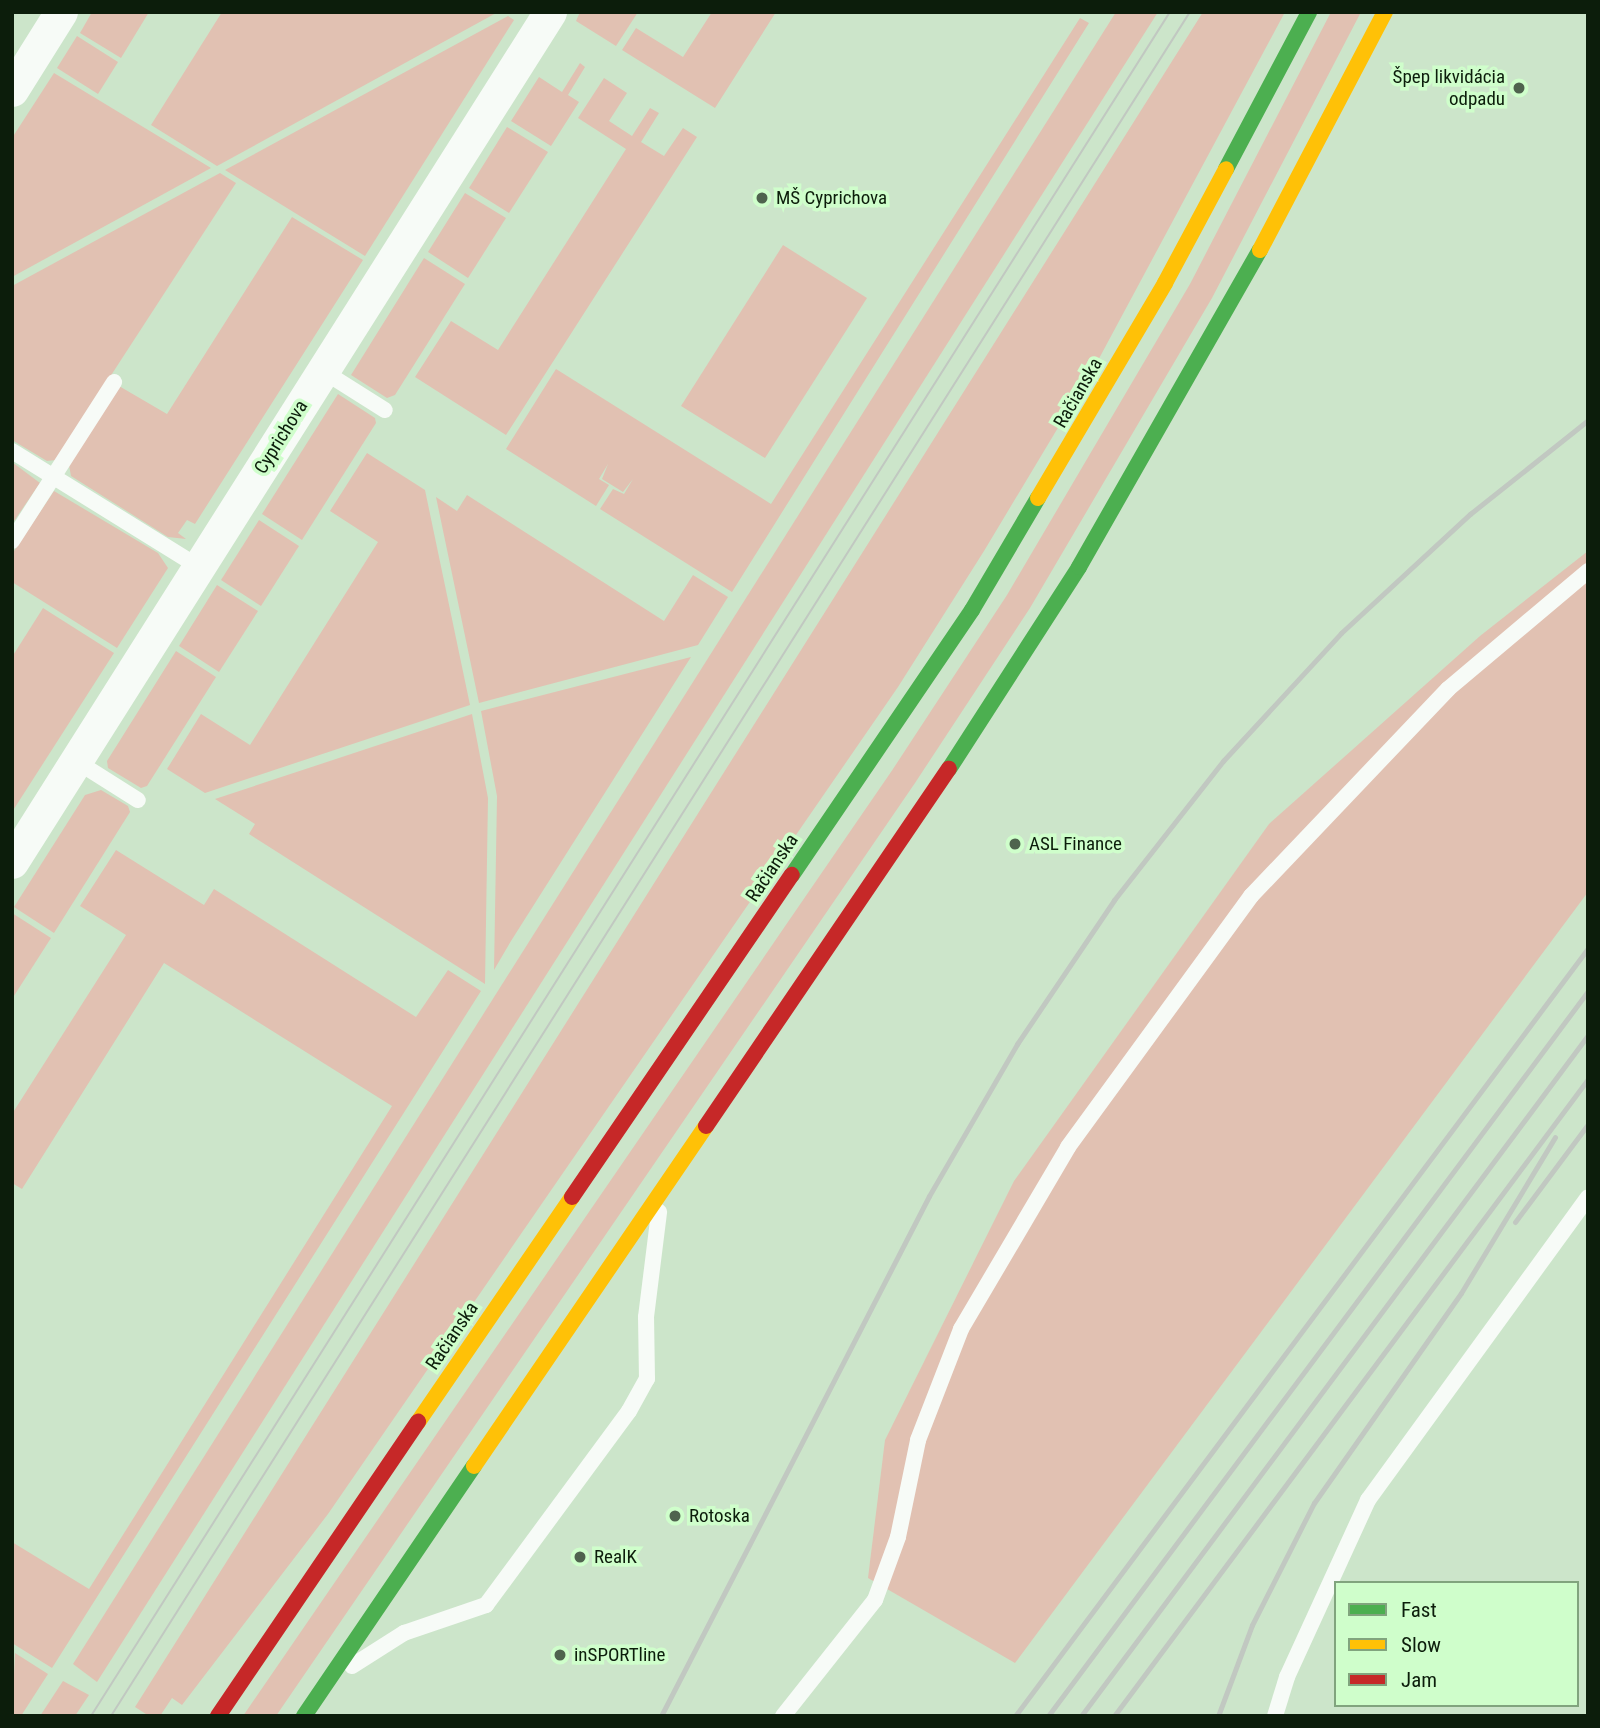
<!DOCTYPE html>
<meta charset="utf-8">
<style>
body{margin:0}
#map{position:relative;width:1600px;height:1728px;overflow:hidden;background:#cce5ca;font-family:"Roboto Condensed",sans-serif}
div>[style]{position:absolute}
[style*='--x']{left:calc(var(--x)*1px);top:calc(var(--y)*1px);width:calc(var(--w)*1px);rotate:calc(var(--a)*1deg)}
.green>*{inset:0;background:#e1c1b2}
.lane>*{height:16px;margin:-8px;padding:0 8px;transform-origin:8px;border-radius:8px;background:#f7fbf7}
.street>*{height:33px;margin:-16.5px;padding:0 16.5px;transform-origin:16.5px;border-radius:16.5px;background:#f7fbf7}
.fast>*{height:16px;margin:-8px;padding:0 8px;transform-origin:8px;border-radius:8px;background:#4caf50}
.slow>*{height:16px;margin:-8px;padding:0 8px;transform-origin:8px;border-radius:8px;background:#ffc107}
.jam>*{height:16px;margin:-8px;padding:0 8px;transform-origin:8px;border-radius:8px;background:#c62828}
.tram>*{height:2px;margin:-1px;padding:0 1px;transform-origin:1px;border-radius:1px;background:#c1c8c1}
.rail>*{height:5px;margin:-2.5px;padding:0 2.5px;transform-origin:2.5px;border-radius:2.5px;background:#c1c8c1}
.dots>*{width:19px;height:19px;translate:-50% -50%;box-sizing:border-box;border:4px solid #cffecb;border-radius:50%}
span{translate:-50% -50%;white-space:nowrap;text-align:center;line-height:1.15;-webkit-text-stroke:7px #cffecb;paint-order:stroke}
.poi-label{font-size:19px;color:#0c1d0b}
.right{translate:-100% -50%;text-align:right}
.left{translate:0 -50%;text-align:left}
.street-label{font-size:19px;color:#0c1d0b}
.frame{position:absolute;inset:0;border:14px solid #0c1d0b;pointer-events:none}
.legend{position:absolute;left:1334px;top:1581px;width:245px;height:126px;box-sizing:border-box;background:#cffecb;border:2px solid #81a47e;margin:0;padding:9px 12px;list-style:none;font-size:21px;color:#0c1d0b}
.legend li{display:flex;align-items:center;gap:14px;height:35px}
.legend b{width:35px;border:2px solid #81a47e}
</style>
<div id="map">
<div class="green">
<div style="clip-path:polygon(92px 12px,149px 12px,121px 58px,80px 33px)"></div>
<div style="clip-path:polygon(222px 12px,498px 12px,217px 166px,151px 125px)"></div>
<div style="clip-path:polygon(580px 12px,638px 12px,616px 46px,576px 21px)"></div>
<div style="clip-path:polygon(712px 12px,776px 12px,715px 108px,622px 50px,636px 28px,683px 57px)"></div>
<div style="clip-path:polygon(1116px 12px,1158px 12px,97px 1682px,73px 1664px)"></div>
<div style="clip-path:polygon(1203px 12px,1285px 12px,1095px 366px,984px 551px,898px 687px,328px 1514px,182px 1705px,172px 1698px,160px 1716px,149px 1716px,135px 1707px)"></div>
<div style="clip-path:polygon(1331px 12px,1361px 12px,1212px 298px,1030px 608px,915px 783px,276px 1716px,243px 1716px,893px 769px,1007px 595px,1190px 284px)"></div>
<div style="clip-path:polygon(508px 16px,514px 20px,365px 256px,225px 170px)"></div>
<div style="clip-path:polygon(1080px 18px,1089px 23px,732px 592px,600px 509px,613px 489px,624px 494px,633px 479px,623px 492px,602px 479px,608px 464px,599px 479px,609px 485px,596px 506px,506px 449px,556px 369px,771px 504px)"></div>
<div style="clip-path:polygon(77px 36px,118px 62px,98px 94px,57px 68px)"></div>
<div style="clip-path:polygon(580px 63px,585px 67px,568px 95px,579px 102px,551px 146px,511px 121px,539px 77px,562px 92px)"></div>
<div style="clip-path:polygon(54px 73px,211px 168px,12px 277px,12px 138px)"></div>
<div style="clip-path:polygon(604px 78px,627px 93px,609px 121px,632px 136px,650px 108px,659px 113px,641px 142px,664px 156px,683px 128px,697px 137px,506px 435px,415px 377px,451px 321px,498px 350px,626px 149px,578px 118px)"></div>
<div style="clip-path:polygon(507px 127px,548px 152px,509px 213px,469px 188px)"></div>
<div style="clip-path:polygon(220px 173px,236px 183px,56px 460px,47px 461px,12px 440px,12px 286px)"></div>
<div style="clip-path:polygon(465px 193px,506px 218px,468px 278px,428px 252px)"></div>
<div style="clip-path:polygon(292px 217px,363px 260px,195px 524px,187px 520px,178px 533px,186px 539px,168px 537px,71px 476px,69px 465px,119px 386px,167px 414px)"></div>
<div style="clip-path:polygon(783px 245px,867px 298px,765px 458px,681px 406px)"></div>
<div style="clip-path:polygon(424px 258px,465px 284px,395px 395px,387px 398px,351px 375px)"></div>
<div style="clip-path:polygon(338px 394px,375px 418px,376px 423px,302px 540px,262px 514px)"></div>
<div style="clip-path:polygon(367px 453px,425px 490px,470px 705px,205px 793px,167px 769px,201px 714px,250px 745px,378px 542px,330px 511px)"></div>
<div style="clip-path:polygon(12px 462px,40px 483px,12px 524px)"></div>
<div style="clip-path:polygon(54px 491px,158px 553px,168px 568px,117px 648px,12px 582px,12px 554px)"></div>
<div style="clip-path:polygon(467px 495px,664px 621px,693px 575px,728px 597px,698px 645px,479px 703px,436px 497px,457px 511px)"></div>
<div style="clip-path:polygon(259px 520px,299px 546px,261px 606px,221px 580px)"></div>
<div style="clip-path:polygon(1588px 551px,1588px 892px,1015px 1663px,868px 1578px,885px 1440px,1014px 1181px,1269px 824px,1480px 636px)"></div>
<div style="clip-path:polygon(217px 585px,258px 611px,219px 672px,179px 646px)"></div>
<div style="clip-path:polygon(43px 608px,114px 653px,12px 812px,12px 657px)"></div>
<div style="clip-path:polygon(176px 651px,216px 677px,147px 786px,141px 788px,108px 768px,107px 761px)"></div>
<div style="clip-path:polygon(691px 657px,511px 941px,494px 970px,497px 796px,481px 711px)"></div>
<div style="clip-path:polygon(472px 714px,488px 798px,485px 984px,249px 834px,255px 824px,215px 799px)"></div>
<div style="clip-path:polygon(101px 790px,128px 806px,130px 812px,54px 933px,14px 907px,85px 795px)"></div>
<div style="clip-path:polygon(116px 850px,204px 905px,214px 889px,416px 1017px,448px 970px,481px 991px,52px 1668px,12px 1643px,12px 1542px,89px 1589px,392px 1106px,164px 963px,22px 1189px,12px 1183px,12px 1114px,126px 935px,80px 906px)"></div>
<div style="clip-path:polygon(12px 913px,51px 938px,12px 999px)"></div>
<div style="clip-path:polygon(15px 1653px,48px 1674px,21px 1716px,12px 1716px)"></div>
<div style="clip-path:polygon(63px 1681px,89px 1695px,75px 1716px,40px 1716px)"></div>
</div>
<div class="lane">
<div style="--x:323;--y:371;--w:73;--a:32.2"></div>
<div style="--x:12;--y:451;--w:220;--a:31.8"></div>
<div style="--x:12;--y:541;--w:189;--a:-57.3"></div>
<div style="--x:76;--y:761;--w:73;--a:32.2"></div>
<div style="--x:352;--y:1666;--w:62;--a:-32.4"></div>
<div style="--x:404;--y:1633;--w:87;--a:-18.9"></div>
<div style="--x:486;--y:1605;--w:241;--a:-53.6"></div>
<div style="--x:629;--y:1411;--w:37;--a:-61"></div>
<div style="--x:647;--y:1379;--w:62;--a:-90.9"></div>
<div style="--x:646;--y:1317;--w:106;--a:-82.9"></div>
<div style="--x:783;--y:1716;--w:148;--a:-51.6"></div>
<div style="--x:875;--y:1600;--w:67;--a:-69.9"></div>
<div style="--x:898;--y:1537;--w:99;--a:-78.3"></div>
<div style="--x:918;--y:1440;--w:119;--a:-68.8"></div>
<div style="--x:961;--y:1329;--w:211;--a:-59.5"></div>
<div style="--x:1068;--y:1147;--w:311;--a:-53.9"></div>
<div style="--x:1251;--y:896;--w:286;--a:-46.4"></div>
<div style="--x:1448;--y:689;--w:183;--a:-40.1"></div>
<div style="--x:1275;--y:1716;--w:41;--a:-72.9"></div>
<div style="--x:1287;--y:1677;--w:195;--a:-65.4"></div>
<div style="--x:1368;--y:1500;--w:374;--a:-54"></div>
</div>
<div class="street">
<div style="--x:12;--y:90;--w:92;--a:-57.9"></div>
<div style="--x:12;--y:862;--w:1006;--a:-57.67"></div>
</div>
<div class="fast">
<div style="--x:1226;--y:169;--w:178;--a:-62.1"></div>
<div style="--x:949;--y:769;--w:240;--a:-57.2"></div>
<div style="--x:1079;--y:567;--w:365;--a:-60.3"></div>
<div style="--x:792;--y:875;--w:320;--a:-55.8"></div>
<div style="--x:972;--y:610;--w:130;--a:-59.5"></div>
<div style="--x:304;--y:1716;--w:302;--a:-55.8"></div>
</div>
<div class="slow">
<div style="--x:1260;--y:250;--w:269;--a:-62.3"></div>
<div style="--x:1038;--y:498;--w:250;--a:-59.4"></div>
<div style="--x:1165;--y:283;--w:129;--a:-61.8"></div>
<div style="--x:418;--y:1422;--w:273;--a:-55.6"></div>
<div style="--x:474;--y:1466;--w:412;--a:-55.7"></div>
</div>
<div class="jam">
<div style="--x:706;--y:1126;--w:432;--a:-55.8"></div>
<div style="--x:572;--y:1197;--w:390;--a:-55.7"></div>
<div style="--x:218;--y:1716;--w:356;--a:-55.8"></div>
</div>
<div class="tram">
<div style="--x:91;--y:1716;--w:2017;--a:-57.66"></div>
<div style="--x:111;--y:1716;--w:2017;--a:-57.66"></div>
</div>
<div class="rail">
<div style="--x:1515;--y:1222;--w:122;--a:-53.3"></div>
<div style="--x:661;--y:1716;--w:585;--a:-62.73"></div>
<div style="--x:929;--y:1196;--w:176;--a:-59.9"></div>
<div style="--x:1017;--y:1044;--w:174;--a:-56"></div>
<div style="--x:1114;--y:900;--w:177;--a:-51.9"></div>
<div style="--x:1223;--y:761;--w:174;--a:-47.3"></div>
<div style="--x:1341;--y:633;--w:176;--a:-42.7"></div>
<div style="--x:1470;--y:514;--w:151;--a:-38.5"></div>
<div style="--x:1015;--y:1716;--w:958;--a:-53.27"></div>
<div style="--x:1048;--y:1716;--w:904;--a:-53.32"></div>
<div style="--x:1081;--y:1716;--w:849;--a:-53.33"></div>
<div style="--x:1114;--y:1716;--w:794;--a:-53.35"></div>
<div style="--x:1218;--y:1716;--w:97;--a:-69.5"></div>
<div style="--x:1252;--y:1625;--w:137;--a:-63.1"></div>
<div style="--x:1314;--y:1503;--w:256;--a:-55"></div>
<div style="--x:1461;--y:1293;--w:182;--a:-58.9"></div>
</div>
<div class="dots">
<div style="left:1519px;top:88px;background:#4f634e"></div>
<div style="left:762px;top:198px;background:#4f634e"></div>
<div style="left:1015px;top:844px;background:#4f634e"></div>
<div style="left:675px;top:1516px;background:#4f634e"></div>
<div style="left:580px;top:1557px;background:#4f634e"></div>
<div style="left:560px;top:1655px;background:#4f634e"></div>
</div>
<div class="poi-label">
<span class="right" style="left:1505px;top:88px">Špep likvidácia<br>odpadu</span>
<span class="left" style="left:776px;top:198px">MŠ Cyprichova</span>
<span class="left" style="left:1029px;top:844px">ASL Finance</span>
<span class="left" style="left:689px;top:1516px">Rotoska</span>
<span class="left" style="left:594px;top:1557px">RealK</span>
<span class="left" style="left:574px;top:1655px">inSPORTline</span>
</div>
<div class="street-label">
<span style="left:1078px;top:393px;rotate:-60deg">Račianska</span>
<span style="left:281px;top:437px;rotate:-58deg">Cyprichova</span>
<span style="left:772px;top:868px;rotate:-56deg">Račianska</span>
<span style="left:452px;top:1336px;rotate:-56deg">Račianska</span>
</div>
<div class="frame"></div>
<ul class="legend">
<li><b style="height:9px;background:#4caf50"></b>Fast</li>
<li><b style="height:9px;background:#ffc107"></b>Slow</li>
<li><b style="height:9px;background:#c62828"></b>Jam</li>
</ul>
</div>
